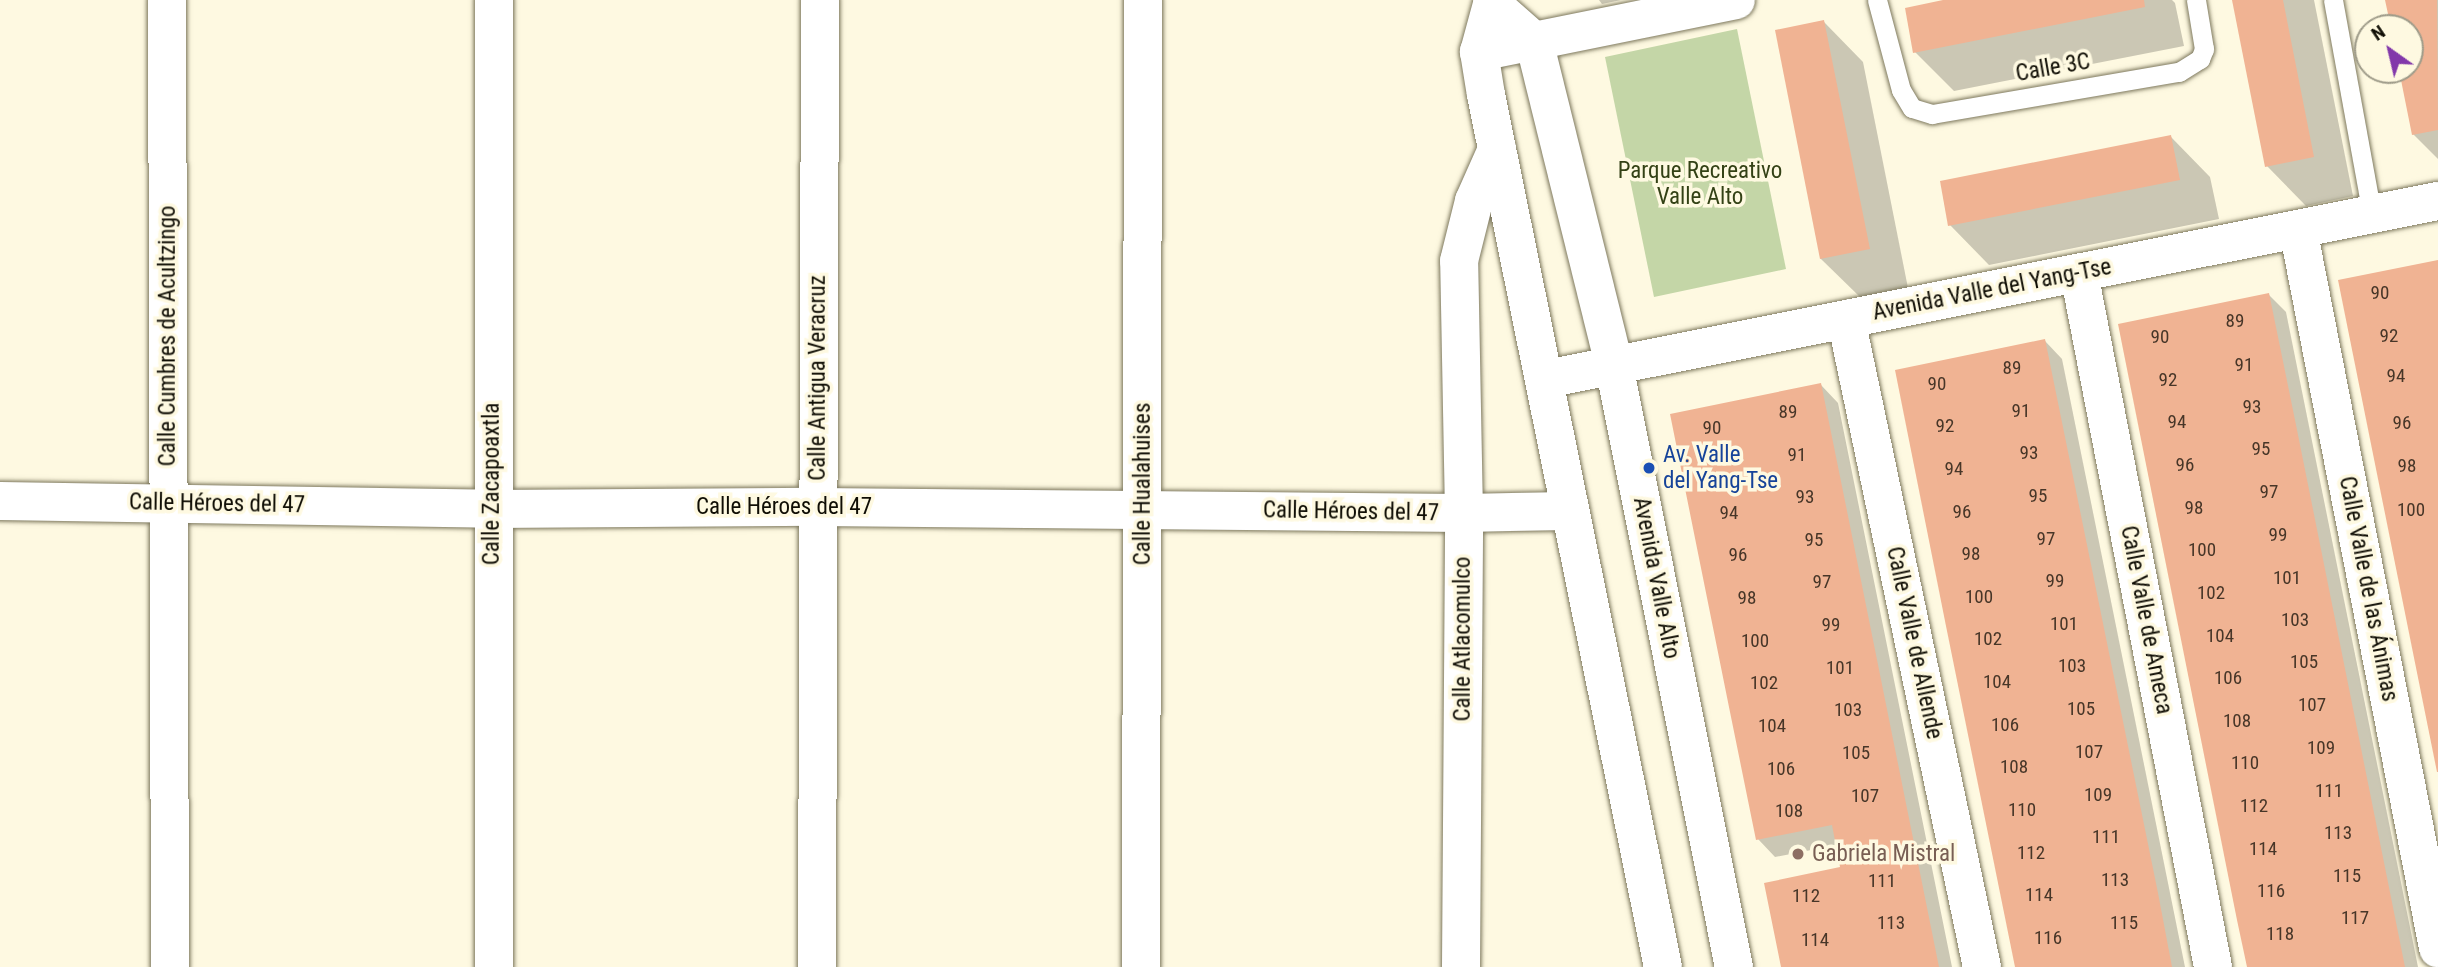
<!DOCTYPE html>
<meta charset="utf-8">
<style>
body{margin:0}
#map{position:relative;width:2438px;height:967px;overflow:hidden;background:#fef9e1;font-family:"Roboto Condensed",sans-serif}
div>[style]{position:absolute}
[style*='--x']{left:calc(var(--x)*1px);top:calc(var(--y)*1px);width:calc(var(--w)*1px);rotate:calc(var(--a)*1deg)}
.green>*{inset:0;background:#c4d6a7}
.shadow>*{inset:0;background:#0003}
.building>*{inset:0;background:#f0b393}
.roads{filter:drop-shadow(0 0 2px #7d785d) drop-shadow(0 0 2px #7d785d)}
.lane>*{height:19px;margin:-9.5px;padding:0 9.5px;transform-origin:9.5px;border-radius:9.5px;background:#fff}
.street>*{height:38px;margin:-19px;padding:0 19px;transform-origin:19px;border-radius:19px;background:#fff}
.secondary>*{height:38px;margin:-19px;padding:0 19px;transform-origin:19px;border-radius:19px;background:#fff}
.dots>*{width:19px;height:19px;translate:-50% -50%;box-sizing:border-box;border:4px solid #fef9e1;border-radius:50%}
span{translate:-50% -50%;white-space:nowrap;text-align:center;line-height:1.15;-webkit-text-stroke:7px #fef9e1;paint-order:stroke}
.number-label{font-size:19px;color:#473628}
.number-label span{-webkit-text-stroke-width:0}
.street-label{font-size:23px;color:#0f0d04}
.park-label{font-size:23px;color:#334115}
.transit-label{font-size:23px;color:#164399}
.left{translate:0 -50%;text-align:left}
.education-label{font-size:23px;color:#785e54}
.north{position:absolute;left:2354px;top:14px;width:70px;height:70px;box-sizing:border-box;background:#fef9e1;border:2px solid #9e9b89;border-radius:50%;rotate:326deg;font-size:19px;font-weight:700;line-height:28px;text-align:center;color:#0f0d04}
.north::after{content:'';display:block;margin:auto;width:24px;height:32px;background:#8238aa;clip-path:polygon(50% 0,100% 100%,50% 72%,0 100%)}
</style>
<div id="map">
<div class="green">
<div style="clip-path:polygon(1737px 29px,1786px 269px,1654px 297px,1605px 57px)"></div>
</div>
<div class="shadow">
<div style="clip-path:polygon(1599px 0,1621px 0,1602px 4px)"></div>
<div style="clip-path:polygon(1953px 0,2172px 0,2175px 3px,2184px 46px,1954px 91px,1915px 52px)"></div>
<div style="clip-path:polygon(2234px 0,2314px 0,2353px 196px,2306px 206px,2267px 166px)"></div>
<div style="clip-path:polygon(2387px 0,2438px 0,2438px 159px,2413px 134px,2401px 70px,2410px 70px,2410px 28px,2392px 28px)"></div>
<div style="clip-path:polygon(1824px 22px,1863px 62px,1908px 288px,1861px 298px,1821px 259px)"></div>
<div style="clip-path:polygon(2171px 137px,2210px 177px,2219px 219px,1989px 265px,1950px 225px)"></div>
<div style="clip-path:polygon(2268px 294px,2286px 312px,2418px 967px,2249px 967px)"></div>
<div style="clip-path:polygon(2045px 341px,2062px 359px,2185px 967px,2016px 967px)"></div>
<div style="clip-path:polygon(1821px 385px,1838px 403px,1952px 967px,1783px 967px,1842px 869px,1837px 845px,1775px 857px,1758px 839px)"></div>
</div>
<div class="building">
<div style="clip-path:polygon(1943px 0,2144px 0,2145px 7px,1913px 53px,1905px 8px)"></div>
<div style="clip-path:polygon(2232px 0,2283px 0,2314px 157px,2265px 167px)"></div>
<div style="clip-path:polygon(2385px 0,2437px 0,2438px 130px,2412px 135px,2399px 70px,2410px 70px,2410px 28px,2391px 28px)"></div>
<div style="clip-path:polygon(1824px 20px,1870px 249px,1820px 259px,1775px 30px)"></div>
<div style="clip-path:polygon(2171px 135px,2180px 180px,1948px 226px,1940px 181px)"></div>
<div style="clip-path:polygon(2438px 260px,2438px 772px,2437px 772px,2338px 280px)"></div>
<div style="clip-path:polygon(2269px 293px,2295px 420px,2405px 967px,2247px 967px,2237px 920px,2118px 324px)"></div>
<div style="clip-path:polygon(2045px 339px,2158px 893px,2172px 967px,2015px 967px,1946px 626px,1895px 370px)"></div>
<div style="clip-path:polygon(1821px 383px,1847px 511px,1939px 967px,1781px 967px,1764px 883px,1840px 867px,1832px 825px,1756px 840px,1730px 712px,1670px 414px)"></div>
</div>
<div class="roads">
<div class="lane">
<div style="--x:1877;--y:0;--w:93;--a:75.1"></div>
<div style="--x:1901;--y:90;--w:21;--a:59"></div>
<div style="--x:1912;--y:108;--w:21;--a:17"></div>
<div style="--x:1932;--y:114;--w:251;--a:-9.7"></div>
<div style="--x:2179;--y:72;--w:25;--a:-32"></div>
<div style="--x:2200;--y:59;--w:11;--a:-68"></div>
<div style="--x:2204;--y:49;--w:50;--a:-99.3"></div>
<div style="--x:2333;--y:0;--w:218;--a:79.7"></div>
</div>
<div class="street">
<div style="--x:167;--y:0;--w:967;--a:89.82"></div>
<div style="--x:494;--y:0;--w:967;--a:90"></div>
<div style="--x:1479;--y:52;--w:262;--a:-11.4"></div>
<div style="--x:2298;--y:229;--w:733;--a:78.98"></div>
<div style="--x:2079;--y:273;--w:707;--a:79.07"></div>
<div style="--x:1846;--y:319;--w:662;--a:78.15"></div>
<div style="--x:0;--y:501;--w:492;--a:0.9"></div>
<div style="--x:492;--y:509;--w:326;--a:-0.4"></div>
<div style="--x:818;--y:507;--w:646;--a:0.53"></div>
<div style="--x:1464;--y:513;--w:104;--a:-1.1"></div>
<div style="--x:817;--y:967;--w:967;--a:-89.82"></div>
<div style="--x:1141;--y:967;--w:967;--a:-89.88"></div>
<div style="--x:1461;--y:967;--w:454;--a:-89.6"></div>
<div style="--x:1464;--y:513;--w:252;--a:-91.1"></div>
<div style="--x:1459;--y:261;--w:62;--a:-76"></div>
<div style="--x:1474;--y:201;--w:57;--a:-66.1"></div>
</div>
<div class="secondary">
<div style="--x:1546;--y:379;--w:910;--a:-11.29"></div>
<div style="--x:1663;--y:967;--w:890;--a:-101.47"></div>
<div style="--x:1486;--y:95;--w:44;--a:-99.2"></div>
<div style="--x:1479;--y:52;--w:50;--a:-74.8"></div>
<div style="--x:1492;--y:4;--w:56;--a:41.4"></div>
<div style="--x:1534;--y:41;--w:334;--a:76.1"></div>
<div style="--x:1614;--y:365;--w:614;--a:78.73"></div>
</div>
</div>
<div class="dots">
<div style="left:1649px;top:468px;background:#1a4fb4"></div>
<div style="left:1798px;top:854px;background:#8d6e63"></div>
</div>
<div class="number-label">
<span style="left:2380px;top:293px">90</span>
<span style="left:2235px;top:321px">89</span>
<span style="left:2389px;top:336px">92</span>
<span style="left:2160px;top:337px">90</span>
<span style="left:2244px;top:365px">91</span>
<span style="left:2012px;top:368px">89</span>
<span style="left:2396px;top:376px">94</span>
<span style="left:2168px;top:380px">92</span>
<span style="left:1937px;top:384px">90</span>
<span style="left:2252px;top:407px">93</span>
<span style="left:2021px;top:411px">91</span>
<span style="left:1788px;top:412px">89</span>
<span style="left:2177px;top:422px">94</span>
<span style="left:2402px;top:423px">96</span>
<span style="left:1945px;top:426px">92</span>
<span style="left:1712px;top:428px">90</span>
<span style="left:2261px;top:449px">95</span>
<span style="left:2029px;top:453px">93</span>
<span style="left:1797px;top:455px">91</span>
<span style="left:2185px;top:465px">96</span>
<span style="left:2407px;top:466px">98</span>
<span style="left:1954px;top:469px">94</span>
<span style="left:2269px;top:492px">97</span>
<span style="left:2038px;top:496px">95</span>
<span style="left:1805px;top:497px">93</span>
<span style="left:2194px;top:508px">98</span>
<span style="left:2411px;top:510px">100</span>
<span style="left:1962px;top:512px">96</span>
<span style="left:1729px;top:513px">94</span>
<span style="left:2278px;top:535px">99</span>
<span style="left:2046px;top:539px">97</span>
<span style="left:1814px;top:540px">95</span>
<span style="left:2202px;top:550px">100</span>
<span style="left:1971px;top:554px">98</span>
<span style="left:1738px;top:555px">96</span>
<span style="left:2287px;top:578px">101</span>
<span style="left:2055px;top:581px">99</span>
<span style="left:1822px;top:582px">97</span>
<span style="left:2211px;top:593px">102</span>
<span style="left:1979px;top:597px">100</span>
<span style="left:1747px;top:598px">98</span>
<span style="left:2295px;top:620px">103</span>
<span style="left:2064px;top:624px">101</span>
<span style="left:1831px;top:625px">99</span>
<span style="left:2220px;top:636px">104</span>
<span style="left:1988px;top:639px">102</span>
<span style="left:1755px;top:641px">100</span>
<span style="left:2304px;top:662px">105</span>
<span style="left:2072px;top:666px">103</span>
<span style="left:1840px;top:668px">101</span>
<span style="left:2228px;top:678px">106</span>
<span style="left:1997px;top:682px">104</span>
<span style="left:1764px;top:683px">102</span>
<span style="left:2312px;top:705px">107</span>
<span style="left:2081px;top:709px">105</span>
<span style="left:1848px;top:710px">103</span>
<span style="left:2237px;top:721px">108</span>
<span style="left:2005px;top:725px">106</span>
<span style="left:1772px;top:726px">104</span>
<span style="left:2321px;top:748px">109</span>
<span style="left:2089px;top:752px">107</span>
<span style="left:1856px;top:753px">105</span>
<span style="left:2245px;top:763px">110</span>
<span style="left:2014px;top:767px">108</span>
<span style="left:1781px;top:769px">106</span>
<span style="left:2329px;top:791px">111</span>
<span style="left:2098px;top:795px">109</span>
<span style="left:1865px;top:796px">107</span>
<span style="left:2254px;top:806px">112</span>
<span style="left:2022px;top:810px">110</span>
<span style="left:1789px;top:811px">108</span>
<span style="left:2338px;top:833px">113</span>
<span style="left:2106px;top:837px">111</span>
<span style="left:2263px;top:849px">114</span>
<span style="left:2031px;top:853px">112</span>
<span style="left:2347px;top:876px">115</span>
<span style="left:2115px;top:880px">113</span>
<span style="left:1882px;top:881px">111</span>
<span style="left:2271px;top:891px">116</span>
<span style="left:2039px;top:895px">114</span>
<span style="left:1806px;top:896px">112</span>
<span style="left:2355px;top:918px">117</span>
<span style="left:1891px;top:923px">113</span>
<span style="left:2124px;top:923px">115</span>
<span style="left:2280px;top:934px">118</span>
<span style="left:2048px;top:938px">116</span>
<span style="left:1815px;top:940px">114</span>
</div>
<div class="street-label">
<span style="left:2053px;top:68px;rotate:-10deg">Calle 3C</span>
<span style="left:1992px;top:290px;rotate:-11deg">Avenida Valle del Yang-Tse</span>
<span style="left:168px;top:336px;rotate:-90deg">Calle Cumbres de Acultzingo</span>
<span style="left:818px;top:378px;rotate:-90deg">Calle Antigua Veracruz</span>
<span style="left:492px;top:484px;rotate:-90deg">Calle Zacapoaxtla</span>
<span style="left:1143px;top:484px;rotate:-90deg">Calle Hualahuises</span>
<span style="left:217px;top:504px;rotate:1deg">Calle Héroes del 47</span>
<span style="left:784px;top:507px">Calle Héroes del 47</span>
<span style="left:1351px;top:512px;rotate:1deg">Calle Héroes del 47</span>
<span style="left:1656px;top:578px;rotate:79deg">Avenida Valle Alto</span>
<span style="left:2368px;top:589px;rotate:79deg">Calle Valle de las Ánimas</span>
<span style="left:2146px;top:620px;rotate:79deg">Calle Valle de Ameca</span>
<span style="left:1463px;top:639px;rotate:-90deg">Calle Atlacomulco</span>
<span style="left:1914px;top:643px;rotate:78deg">Calle Valle de Allende</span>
</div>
<div class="park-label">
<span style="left:1700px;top:184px">Parque Recreativo<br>Valle Alto</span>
</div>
<div class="transit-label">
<span class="left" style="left:1663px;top:468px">Av. Valle<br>del Yang-Tse</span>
</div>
<div class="education-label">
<span class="left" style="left:1812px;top:854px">Gabriela Mistral</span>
</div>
<div class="north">N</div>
</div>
